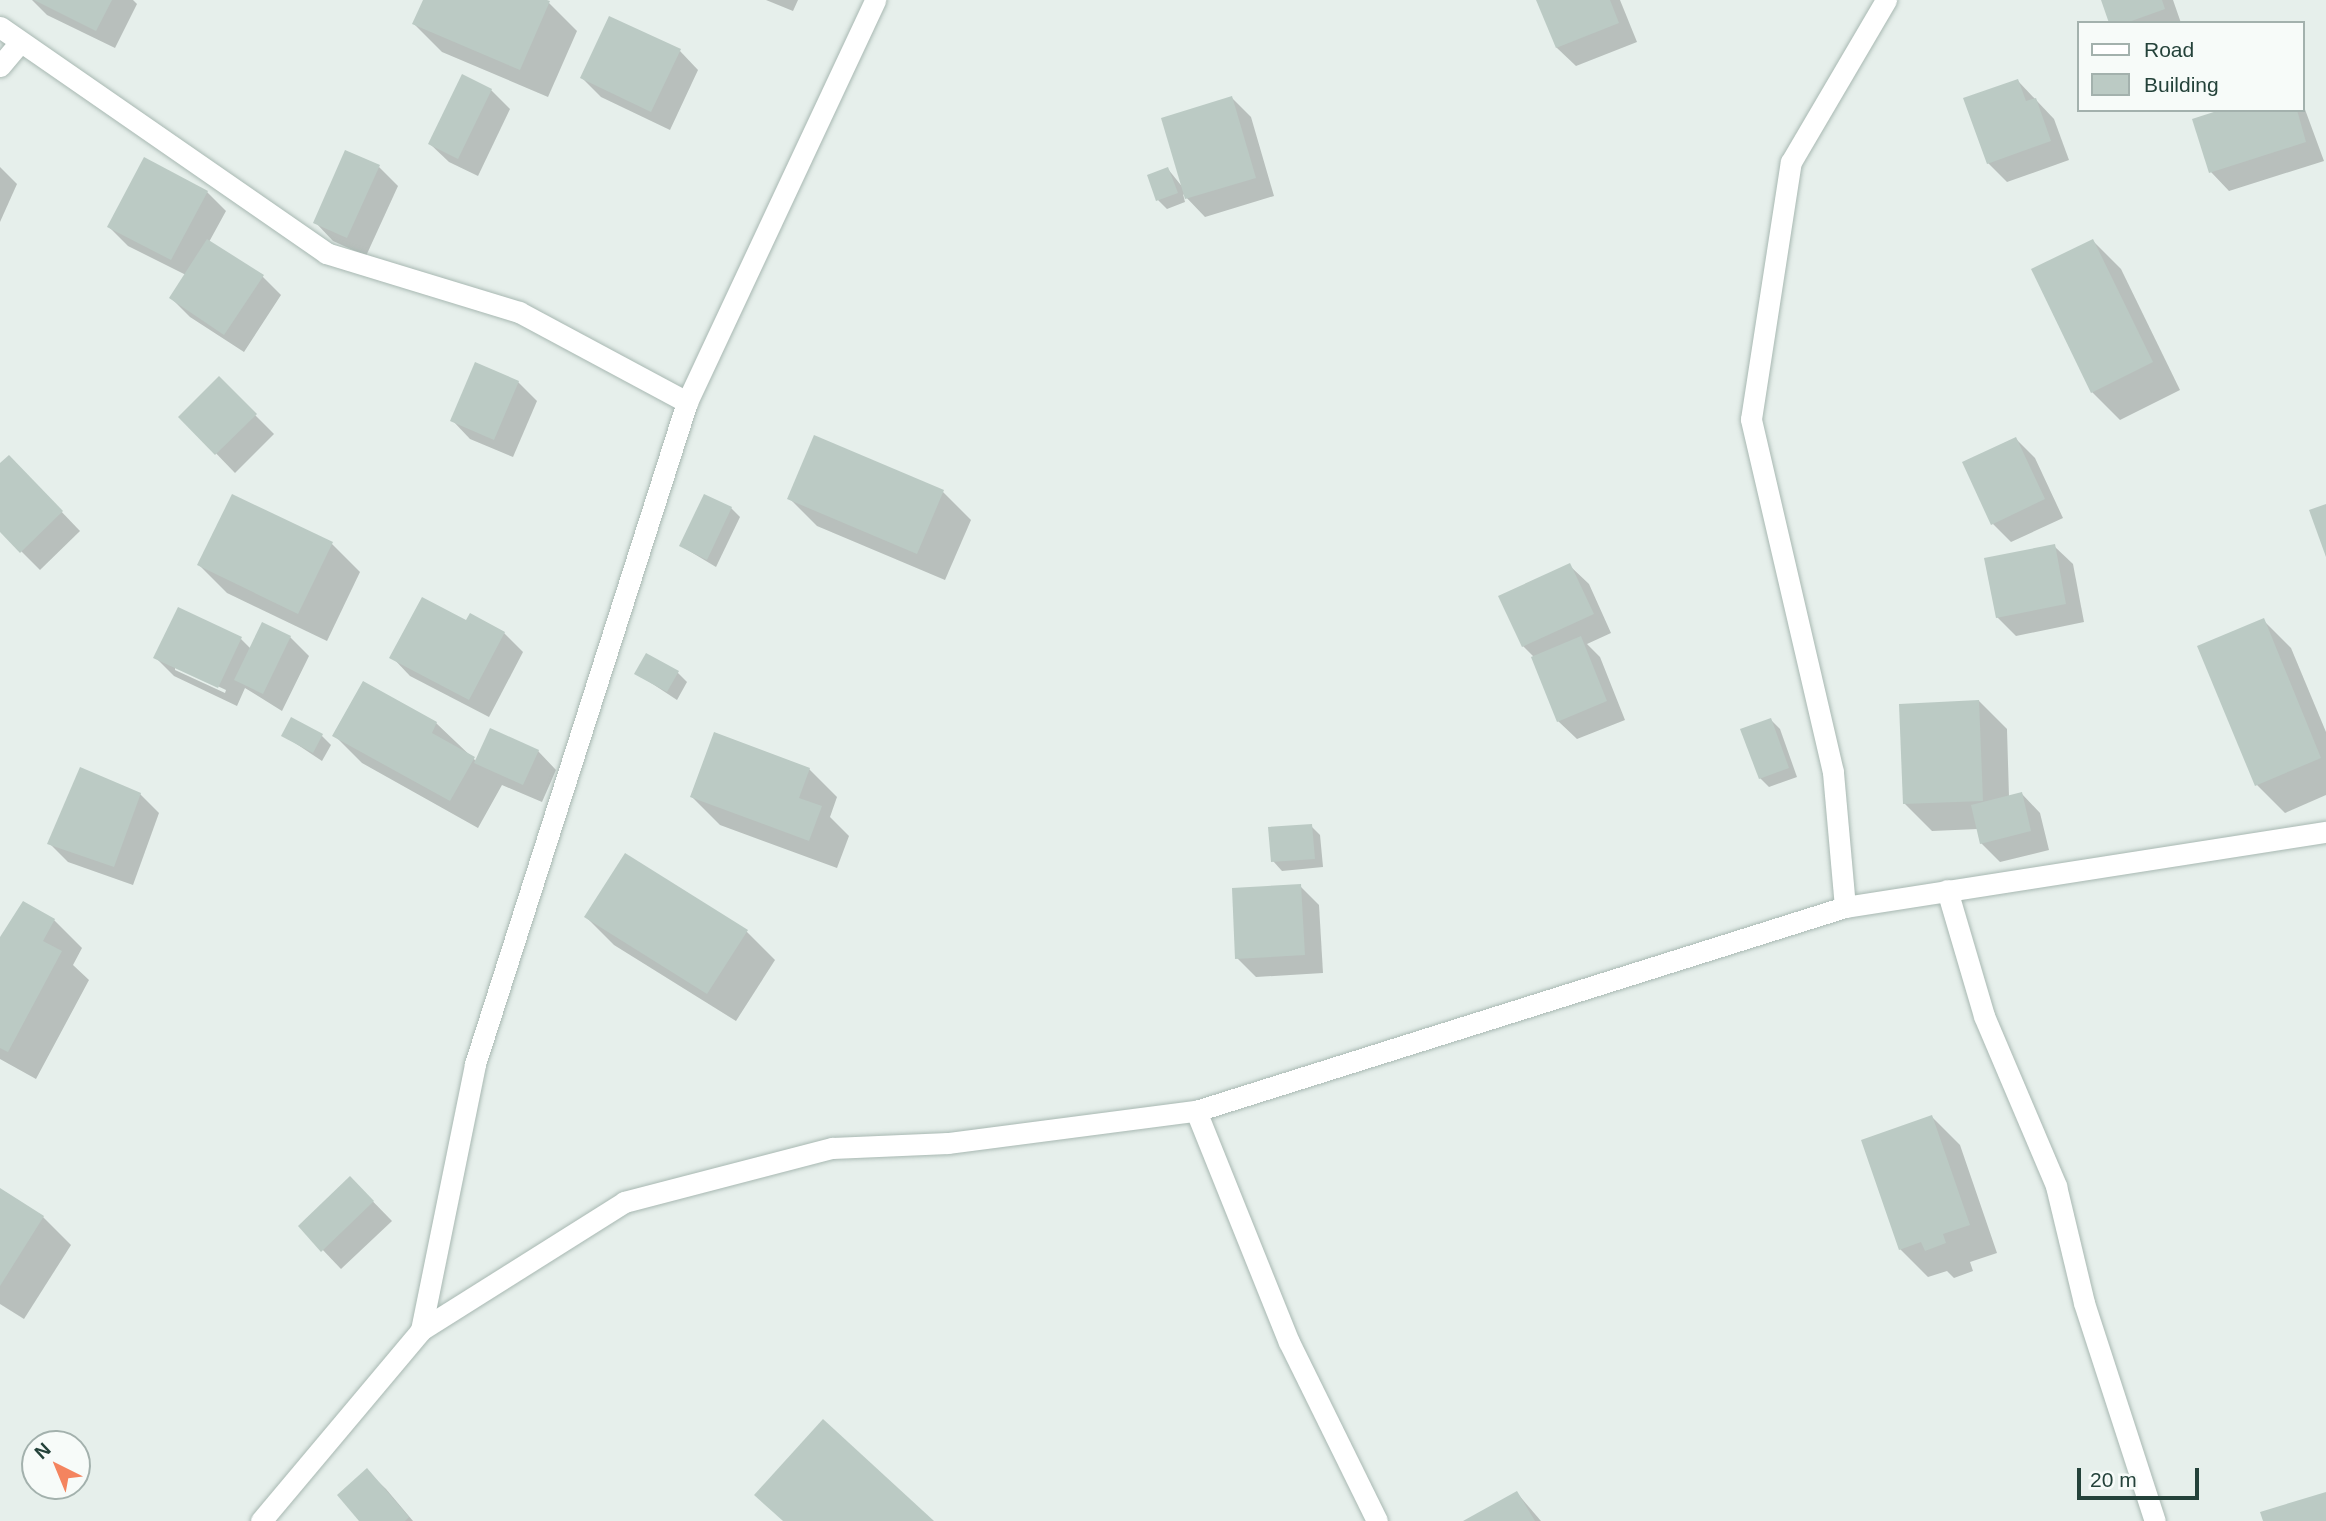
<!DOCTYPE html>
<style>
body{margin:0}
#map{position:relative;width:2326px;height:1521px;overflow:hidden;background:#e6efeb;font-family:Arial,sans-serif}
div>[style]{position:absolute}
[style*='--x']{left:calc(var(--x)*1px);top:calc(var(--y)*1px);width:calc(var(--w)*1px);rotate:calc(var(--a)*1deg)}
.shadow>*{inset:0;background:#0003}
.building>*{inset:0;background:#bbcac4}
.roads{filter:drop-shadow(0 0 2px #a8b8b2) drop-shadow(0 0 2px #a8b8b2)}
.minor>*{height:21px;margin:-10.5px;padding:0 10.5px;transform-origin:10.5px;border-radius:10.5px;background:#fff}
span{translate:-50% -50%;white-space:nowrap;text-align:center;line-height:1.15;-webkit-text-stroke:7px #f7fbf9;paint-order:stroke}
.legend{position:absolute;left:2077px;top:21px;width:228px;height:91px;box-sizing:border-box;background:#f7fbf9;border:2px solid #a3b1ad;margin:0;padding:9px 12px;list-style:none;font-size:21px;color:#24423a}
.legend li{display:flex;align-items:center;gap:14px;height:35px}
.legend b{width:35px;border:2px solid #a3b1ad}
.north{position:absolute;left:21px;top:1430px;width:70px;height:70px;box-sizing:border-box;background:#f7fbf9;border:2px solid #a3b1ad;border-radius:50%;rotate:317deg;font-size:19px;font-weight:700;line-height:28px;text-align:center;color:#24423a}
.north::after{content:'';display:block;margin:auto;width:24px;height:32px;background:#f4845f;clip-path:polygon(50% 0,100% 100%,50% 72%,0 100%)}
.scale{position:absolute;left:2077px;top:1468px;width:122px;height:32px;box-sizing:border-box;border:4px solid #24423a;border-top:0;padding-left:9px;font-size:21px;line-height:24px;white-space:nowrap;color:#24423a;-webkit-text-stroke:5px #f7fbf9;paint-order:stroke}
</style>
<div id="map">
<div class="shadow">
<div style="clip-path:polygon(32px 0,133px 0,137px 4px,115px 48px,47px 15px)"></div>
<div style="clip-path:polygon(425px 0,549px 3px,577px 31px,548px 97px,442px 52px,414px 24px)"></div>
<div style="clip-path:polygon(766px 0,798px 0,793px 11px)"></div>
<div style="clip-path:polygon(1538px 0,1620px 0,1637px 42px,1576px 66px,1557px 48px)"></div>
<div style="clip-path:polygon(2103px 0,2173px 0,2181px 23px,2111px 23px)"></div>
<div style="clip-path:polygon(680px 51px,698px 70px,670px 130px,601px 97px,582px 78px)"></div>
<div style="clip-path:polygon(2018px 81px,2054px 119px,2069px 160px,2007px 182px,1988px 163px)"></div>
<div style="clip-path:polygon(491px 90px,510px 109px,478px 176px,449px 162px,430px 144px)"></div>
<div style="clip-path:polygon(1232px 98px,1251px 117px,1274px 196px,1205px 217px,1183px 194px,1185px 202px,1167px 209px,1158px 200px,1168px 169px,1184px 189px)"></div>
<div style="clip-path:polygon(2303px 104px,2324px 161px,2229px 191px,2211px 172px,2226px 110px,2303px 110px)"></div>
<div style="clip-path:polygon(0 167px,17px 184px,0 222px)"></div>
<div style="clip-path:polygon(379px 167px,398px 186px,366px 256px,333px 241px,315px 222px)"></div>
<div style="clip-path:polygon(207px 192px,226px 211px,209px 242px,262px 276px,281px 295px,244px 352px,190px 317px,171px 298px,186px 275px,128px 246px,109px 227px)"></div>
<div style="clip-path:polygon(2093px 241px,2121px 269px,2180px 390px,2120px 420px,2092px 392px)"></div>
<div style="clip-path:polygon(219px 379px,274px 434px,235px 473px,181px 417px)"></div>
<div style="clip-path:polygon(518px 382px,537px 401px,513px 457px,470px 439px,452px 420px)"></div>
<div style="clip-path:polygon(2016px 439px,2035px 458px,2063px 518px,2011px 542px,1993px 524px)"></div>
<div style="clip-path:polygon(9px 457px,80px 531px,40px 570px,0 530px,0 466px)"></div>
<div style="clip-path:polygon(943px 492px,971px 520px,945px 580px,817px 526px,789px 498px)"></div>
<div style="clip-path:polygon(731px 508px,740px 517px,716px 567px,681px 546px)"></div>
<div style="clip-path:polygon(332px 544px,360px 572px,327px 641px,227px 593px,199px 565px)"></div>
<div style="clip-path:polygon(2054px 546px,2073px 564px,2084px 622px,2016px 636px,1997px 617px)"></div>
<div style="clip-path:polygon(1570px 566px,1589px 584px,1611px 633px,1587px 644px,1600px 657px,1625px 720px,1577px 739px,1558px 721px,1534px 657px,1523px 646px)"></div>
<div style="clip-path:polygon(2263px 620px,2291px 648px,2326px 732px,2326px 795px,2285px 813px,2257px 785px)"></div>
<div style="clip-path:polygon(467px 623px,504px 633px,523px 652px,489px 717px,410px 676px,392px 657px)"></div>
<div style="clip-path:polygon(evenodd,290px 637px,309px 656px,282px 711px,245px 688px,237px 706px,174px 676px,155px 657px,241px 639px,251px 649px,290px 637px,175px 666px,226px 690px,225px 693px,175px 670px,175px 666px)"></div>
<div style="clip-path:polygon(636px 673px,678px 673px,687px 682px,677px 700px)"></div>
<div style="clip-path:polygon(1979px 701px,2007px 729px,2009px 797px,2022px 794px,2040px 813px,2049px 850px,2000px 862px,1981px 843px,1978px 829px,1932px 831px,1904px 803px)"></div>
<div style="clip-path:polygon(1771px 720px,1780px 729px,1797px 777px,1769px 787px,1760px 778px)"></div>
<div style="clip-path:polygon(436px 723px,477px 762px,538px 751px,556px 770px,542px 802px,502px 785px,478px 828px,362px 763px,334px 735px)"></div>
<div style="clip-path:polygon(283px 735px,322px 736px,331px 745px,322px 761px)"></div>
<div style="clip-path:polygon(809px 769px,837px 797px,830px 817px,849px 836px,837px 868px,720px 825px,692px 797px)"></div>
<div style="clip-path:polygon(140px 794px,159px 813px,133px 885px,68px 862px,50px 844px)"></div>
<div style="clip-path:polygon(1311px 826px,1320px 835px,1323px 867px,1282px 871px,1273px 861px)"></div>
<div style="clip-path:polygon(1300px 886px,1319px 905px,1323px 973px,1256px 977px,1237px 958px)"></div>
<div style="clip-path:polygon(586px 917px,747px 932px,775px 960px,736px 1021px,614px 945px)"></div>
<div style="clip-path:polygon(54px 920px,82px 948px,73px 965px,89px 980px,36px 1079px,0 1059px,0 946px)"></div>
<div style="clip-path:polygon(1932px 1117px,1960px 1145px,1997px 1253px,1970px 1262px,1973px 1271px,1954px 1278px,1947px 1271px,1928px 1277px,1900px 1249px)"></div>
<div style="clip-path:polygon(350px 1178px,392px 1221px,341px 1269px,300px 1226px)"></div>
<div style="clip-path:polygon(0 1190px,43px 1217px,71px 1245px,24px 1319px,0 1304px)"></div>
<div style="clip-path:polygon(367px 1471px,386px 1489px,413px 1521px,362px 1521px)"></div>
<div style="clip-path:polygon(1517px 1493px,1541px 1521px,1467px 1521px)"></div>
</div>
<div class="building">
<div style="clip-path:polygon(34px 0,112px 0,96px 31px)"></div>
<div style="clip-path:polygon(423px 0,547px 0,550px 1px,520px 70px,412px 24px)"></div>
<div style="clip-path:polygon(1536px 0,1610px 0,1619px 23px,1556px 48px)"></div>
<div style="clip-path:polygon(2101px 0,2162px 0,2165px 9px,2126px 23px,2109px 23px)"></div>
<div style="clip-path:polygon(609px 16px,681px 49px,651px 112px,580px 78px)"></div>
<div style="clip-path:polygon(462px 74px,492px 89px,458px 159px,428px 144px)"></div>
<div style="clip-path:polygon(2018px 79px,2026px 101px,2036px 98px,2051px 141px,1987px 164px,1963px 98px)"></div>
<div style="clip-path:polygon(1232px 96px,1256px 178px,1185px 199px,1161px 118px)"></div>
<div style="clip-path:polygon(2220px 110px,2297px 110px,2306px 142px,2209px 173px,2192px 119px)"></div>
<div style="clip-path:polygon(345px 150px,380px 165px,347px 238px,313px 223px)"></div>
<div style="clip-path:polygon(144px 157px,208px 191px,171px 260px,107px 227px)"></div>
<div style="clip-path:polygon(1168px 167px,1178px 193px,1156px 201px,1147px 175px)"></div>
<div style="clip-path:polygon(207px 239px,264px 275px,224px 335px,169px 298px)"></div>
<div style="clip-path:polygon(2093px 239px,2153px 362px,2091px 393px,2031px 269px)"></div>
<div style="clip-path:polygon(475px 362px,519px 381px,494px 440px,450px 421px)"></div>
<div style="clip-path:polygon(219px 376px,257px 414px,215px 455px,178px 417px)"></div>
<div style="clip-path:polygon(814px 435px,944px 490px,917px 554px,787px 499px)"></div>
<div style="clip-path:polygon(2016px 437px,2045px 499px,1991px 525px,1962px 462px)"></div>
<div style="clip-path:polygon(9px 455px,63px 511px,20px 553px,0 532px,0 463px)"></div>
<div style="clip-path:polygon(232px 494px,333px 542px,298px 614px,197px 565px)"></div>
<div style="clip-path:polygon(704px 494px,732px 507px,707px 560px,679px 546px)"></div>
<div style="clip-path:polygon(2326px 504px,2326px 557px,2309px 510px)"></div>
<div style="clip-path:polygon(2055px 544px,2066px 604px,1996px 618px,1984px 558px)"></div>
<div style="clip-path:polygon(1570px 563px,1594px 614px,1522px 647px,1498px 596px)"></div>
<div style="clip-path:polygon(422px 597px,466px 620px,470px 613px,505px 632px,469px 700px,389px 658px)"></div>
<div style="clip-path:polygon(178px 607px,242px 637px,218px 688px,153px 658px)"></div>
<div style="clip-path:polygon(2264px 618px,2321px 758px,2255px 786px,2197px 646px)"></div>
<div style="clip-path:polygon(262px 622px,291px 636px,263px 694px,234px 680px)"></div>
<div style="clip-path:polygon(1581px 636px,1607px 701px,1557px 722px,1531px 657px)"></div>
<div style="clip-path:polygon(646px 653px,679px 671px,667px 692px,634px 674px)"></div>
<div style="clip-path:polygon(363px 681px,437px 722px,432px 733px,475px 757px,450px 801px,332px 736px)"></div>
<div style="clip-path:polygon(1979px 700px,1983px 801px,1903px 804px,1899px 704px)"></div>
<div style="clip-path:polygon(291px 717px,323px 734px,313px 753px,281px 736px)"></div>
<div style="clip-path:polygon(1771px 718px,1789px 768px,1759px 779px,1740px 729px)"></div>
<div style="clip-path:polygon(490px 728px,539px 750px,523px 785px,474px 763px)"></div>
<div style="clip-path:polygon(714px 732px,810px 768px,799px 798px,822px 806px,809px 841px,690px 797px)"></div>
<div style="clip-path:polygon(80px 767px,141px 793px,114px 867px,47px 844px)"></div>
<div style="clip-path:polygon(2022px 792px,2031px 831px,1980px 844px,1971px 805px)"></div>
<div style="clip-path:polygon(1312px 824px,1315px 859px,1271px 862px,1268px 827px)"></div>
<div style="clip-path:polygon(625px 853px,748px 930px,707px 994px,584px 917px)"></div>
<div style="clip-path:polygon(1301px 884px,1305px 955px,1235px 959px,1232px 888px)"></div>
<div style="clip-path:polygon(23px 901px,55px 919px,43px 941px,62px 951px,8px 1052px,0 1048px,0 937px)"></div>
<div style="clip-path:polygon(1932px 1115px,1970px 1225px,1943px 1234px,1946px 1243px,1925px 1251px,1921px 1242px,1899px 1250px,1861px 1140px)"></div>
<div style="clip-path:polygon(350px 1176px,374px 1201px,321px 1252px,298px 1226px)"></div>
<div style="clip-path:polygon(0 1188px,44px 1216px,0 1286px)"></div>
<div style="clip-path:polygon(823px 1419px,934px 1521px,783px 1521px,754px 1495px)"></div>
<div style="clip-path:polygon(367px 1468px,409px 1517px,405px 1521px,359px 1521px,337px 1495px)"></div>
<div style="clip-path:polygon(1517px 1491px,1535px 1521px,1463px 1521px)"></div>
<div style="clip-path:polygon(2326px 1492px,2326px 1521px,2263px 1521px,2260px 1512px)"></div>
</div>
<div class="roads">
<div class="minor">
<div style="--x:0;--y:27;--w:397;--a:34.7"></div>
<div style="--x:326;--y:253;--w:202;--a:17"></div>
<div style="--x:519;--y:312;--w:191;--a:28.2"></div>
<div style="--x:0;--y:66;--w:31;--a:-50"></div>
<div style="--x:1947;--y:890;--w:131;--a:73.6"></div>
<div style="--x:1984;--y:1016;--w:185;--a:67"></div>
<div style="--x:2056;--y:1186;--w:120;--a:76.5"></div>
<div style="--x:2084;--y:1303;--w:229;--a:72"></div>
<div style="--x:1845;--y:907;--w:136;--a:-95.1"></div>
<div style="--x:1833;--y:772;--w:362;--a:-103.1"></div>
<div style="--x:1751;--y:419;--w:260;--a:-81.2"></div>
<div style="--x:1791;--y:162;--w:188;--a:-59.6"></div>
<div style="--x:1196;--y:1111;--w:249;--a:68.1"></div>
<div style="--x:1289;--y:1342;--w:199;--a:63.8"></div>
<div style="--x:421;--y:1330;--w:240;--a:-32.2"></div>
<div style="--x:624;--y:1202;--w:215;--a:-14.6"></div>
<div style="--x:832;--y:1148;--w:116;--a:-2.5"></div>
<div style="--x:948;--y:1143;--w:250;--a:-7.4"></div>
<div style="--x:1196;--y:1111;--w:680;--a:-17.45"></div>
<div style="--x:1845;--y:907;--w:487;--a:-8.9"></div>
<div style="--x:261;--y:1521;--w:249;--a:-50"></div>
<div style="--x:421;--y:1330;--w:271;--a:-78.5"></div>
<div style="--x:475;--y:1064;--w:695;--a:-72.24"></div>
<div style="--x:687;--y:402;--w:444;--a:-64.9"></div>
</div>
</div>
<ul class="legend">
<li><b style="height:9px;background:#fff"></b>Road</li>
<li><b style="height:19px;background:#bbcac4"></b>Building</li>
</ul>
<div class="north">N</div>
<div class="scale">20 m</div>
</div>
